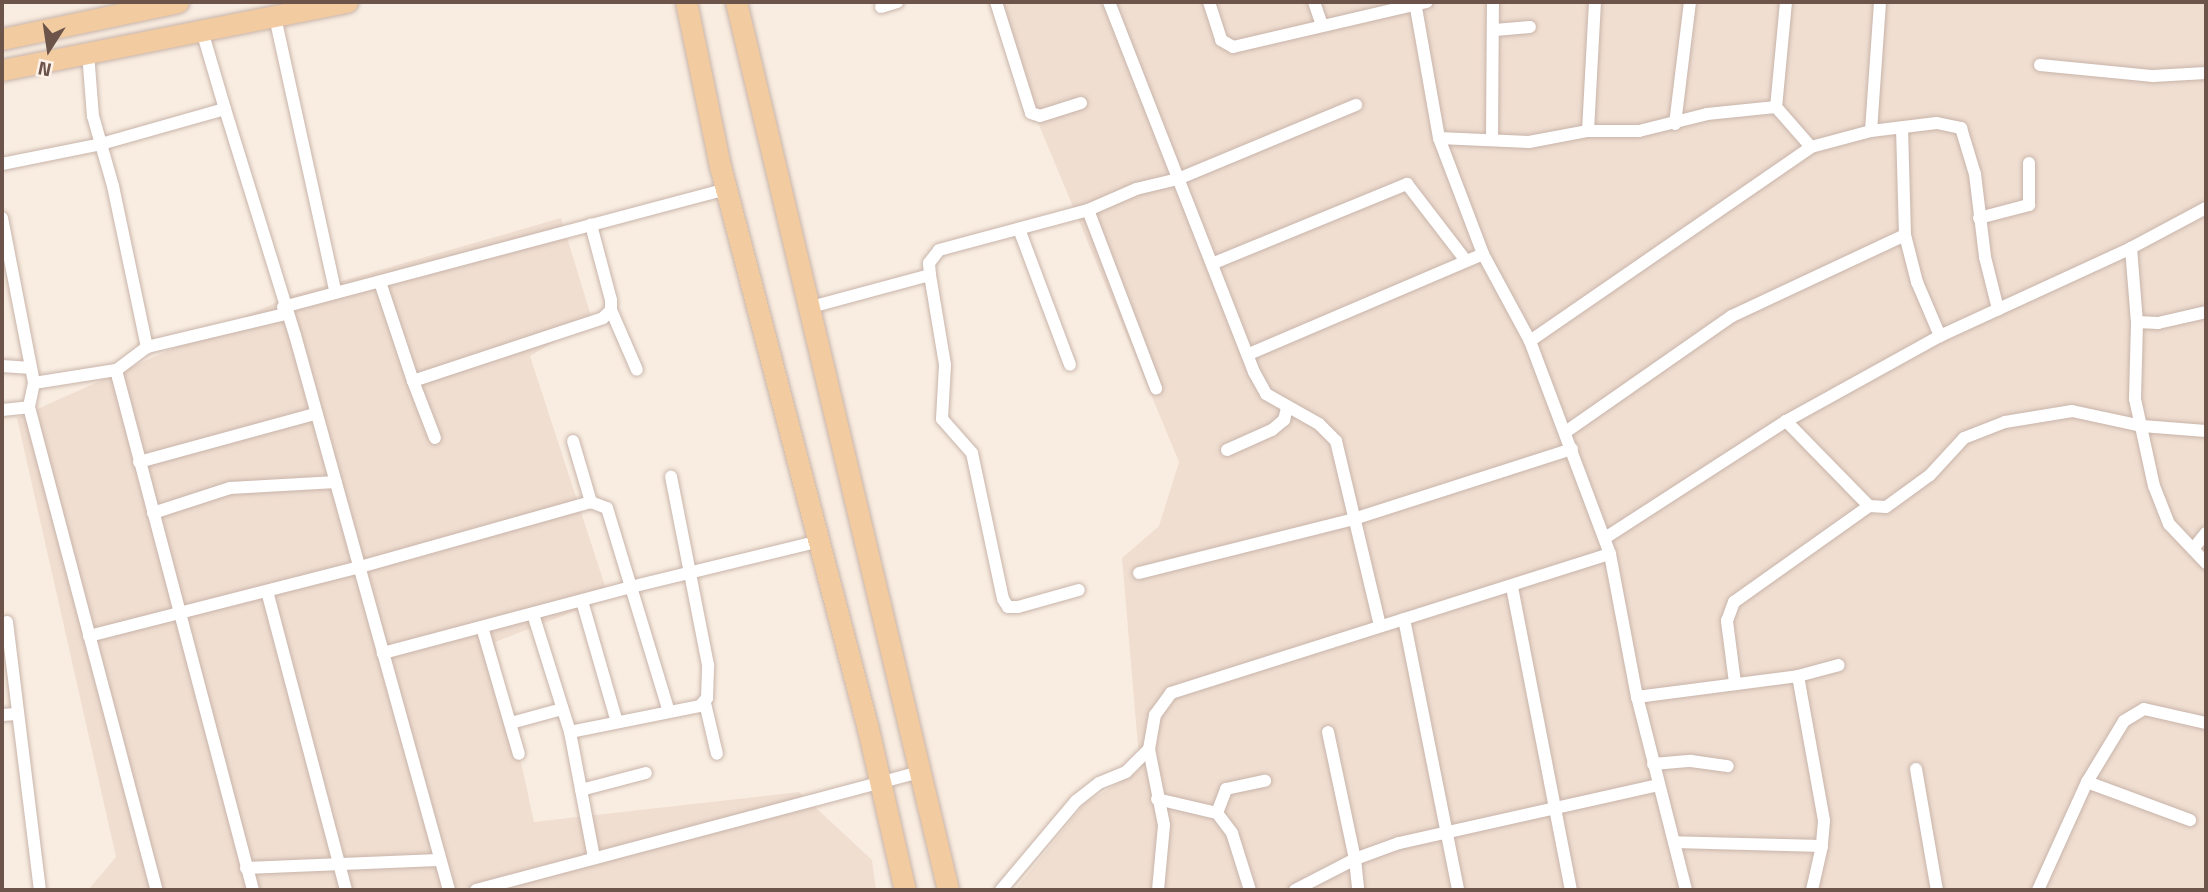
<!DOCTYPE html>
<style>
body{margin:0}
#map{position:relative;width:2208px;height:892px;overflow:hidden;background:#f9ede1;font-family:"Titillium Web",sans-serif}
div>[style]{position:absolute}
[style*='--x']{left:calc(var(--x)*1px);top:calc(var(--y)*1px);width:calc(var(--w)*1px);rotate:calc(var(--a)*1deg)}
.residential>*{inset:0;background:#f0ded1}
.roads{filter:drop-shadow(0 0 2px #c8b4aa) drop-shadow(0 0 2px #c8b4aa)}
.street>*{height:12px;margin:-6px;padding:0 6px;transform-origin:6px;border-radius:6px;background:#fff}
.primary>*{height:21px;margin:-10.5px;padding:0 10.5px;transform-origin:10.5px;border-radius:10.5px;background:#f2cba0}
span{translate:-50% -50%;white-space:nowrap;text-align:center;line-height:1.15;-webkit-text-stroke:5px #fdf2e7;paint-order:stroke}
.frame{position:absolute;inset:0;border:4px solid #6d544b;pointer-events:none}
.north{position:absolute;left:14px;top:14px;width:70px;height:70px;-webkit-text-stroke:5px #fdf2e7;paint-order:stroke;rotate:192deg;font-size:19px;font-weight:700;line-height:28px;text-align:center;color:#6d544b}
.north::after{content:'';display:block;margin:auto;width:24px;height:32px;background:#6d544b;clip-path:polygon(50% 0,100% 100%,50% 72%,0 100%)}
</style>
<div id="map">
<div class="residential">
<div style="clip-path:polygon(988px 2px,2206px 2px,2206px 890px,1015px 890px,1085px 803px,1140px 770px,1122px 558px,1159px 526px,1179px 462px)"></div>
<div style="clip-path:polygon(561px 218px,592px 319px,530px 356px,609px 598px,495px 642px,534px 822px,799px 792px,872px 860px,876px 890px,88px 890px,116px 857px,17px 418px,293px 295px)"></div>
</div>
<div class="roads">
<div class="street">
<div style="--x:996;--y:2;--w:116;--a:72.5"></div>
<div style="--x:1031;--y:113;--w:9;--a:18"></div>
<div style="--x:1040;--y:116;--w:43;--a:-17.6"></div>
<div style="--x:1109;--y:2;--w:397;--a:68.6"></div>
<div style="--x:1254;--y:372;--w:25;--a:61"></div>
<div style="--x:1266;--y:394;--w:61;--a:29.5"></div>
<div style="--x:1319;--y:424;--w:24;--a:45"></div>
<div style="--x:1336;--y:441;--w:190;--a:76.6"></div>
<div style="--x:1209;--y:2;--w:40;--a:72"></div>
<div style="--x:1221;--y:40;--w:14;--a:30"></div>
<div style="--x:1233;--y:47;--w:199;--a:-13.1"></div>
<div style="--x:1314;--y:2;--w:24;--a:71"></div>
<div style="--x:1415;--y:2;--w:138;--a:80"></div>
<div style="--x:1439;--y:138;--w:90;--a:2.5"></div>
<div style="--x:1529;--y:142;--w:60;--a:-10.6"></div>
<div style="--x:1588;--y:131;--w:51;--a:0"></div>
<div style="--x:1639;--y:131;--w:70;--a:-14"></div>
<div style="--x:1707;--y:114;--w:69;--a:-5.8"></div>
<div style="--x:1786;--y:2;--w:105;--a:95.4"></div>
<div style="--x:1776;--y:107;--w:53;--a:48.8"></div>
<div style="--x:881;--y:7;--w:17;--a:-17"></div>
<div style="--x:275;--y:17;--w:280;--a:77.6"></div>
<div style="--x:1495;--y:30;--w:35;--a:-5"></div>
<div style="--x:88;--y:53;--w:63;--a:85.5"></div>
<div style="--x:93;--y:116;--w:73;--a:74.1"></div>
<div style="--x:113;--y:186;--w:165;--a:78.1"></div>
<div style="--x:147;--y:347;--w:39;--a:143"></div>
<div style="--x:116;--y:370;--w:83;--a:171"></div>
<div style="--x:34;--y:383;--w:25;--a:102"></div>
<div style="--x:29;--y:407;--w:500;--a:75.2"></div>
<div style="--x:2040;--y:65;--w:114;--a:5.6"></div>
<div style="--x:2153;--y:76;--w:53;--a:-3.2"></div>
<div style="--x:225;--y:109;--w:237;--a:72.8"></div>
<div style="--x:295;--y:335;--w:576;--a:74.49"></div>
<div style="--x:1675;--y:124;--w:123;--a:-83"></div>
<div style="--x:1902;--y:128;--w:107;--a:88.4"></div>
<div style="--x:1588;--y:131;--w:129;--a:-86.9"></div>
<div style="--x:1871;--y:131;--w:66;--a:-6.9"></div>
<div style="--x:1937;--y:123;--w:25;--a:12"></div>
<div style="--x:1961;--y:128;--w:48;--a:73.1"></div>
<div style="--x:1975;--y:174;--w:84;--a:83.1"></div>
<div style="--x:1985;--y:257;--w:54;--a:76"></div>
<div style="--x:1439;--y:138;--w:124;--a:69.2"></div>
<div style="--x:1483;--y:254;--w:99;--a:61.6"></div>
<div style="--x:1492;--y:138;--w:136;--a:-89.6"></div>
<div style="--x:2;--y:164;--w:101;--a:-11.4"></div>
<div style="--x:101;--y:144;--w:129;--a:-15.8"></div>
<div style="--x:225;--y:109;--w:81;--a:-106.4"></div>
<div style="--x:1088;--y:210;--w:191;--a:69.1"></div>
<div style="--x:2;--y:218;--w:168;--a:79"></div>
<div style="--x:1979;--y:218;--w:52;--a:-14.6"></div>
<div style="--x:2029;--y:205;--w:42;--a:-90"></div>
<div style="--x:1019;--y:229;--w:145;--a:69.4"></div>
<div style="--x:2131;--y:248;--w:74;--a:85.4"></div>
<div style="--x:2137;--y:322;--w:21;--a:3"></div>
<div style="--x:2158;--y:323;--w:49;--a:-12.9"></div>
<div style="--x:1214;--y:263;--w:209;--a:-22.3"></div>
<div style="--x:1407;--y:184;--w:97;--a:52.5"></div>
<div style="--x:930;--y:275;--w:91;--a:80.5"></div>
<div style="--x:945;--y:365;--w:54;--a:93.2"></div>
<div style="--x:942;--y:419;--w:45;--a:48.6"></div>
<div style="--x:972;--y:453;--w:149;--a:78"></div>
<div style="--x:1003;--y:599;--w:9;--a:58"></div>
<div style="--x:1008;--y:607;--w:10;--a:0"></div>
<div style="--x:1018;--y:607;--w:63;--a:-15.6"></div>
<div style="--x:380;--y:282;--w:104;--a:71.6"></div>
<div style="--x:413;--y:381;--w:200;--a:-18.3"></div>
<div style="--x:603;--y:318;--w:11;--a:-45"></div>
<div style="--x:611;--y:310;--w:10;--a:-90"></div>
<div style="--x:611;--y:300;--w:78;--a:-104.9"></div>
<div style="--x:283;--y:307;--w:458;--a:-14.9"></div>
<div style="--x:811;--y:307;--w:123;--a:-15.1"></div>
<div style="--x:930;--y:275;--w:12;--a:-95"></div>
<div style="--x:929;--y:263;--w:16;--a:-52"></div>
<div style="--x:939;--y:250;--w:154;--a:-15"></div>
<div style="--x:1088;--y:210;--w:52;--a:-23.6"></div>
<div style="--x:1136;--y:189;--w:43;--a:-13.4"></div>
<div style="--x:1178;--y:179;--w:193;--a:-22.6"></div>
<div style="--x:611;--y:310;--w:65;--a:66.6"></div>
<div style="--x:2137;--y:322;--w:77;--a:91.5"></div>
<div style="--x:2135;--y:399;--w:89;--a:77.7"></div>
<div style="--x:2154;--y:486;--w:41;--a:68.5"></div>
<div style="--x:2169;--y:524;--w:54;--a:46.5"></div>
<div style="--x:147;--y:347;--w:142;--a:-13.4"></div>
<div style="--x:1249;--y:354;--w:254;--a:-23.1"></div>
<div style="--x:2;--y:366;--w:29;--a:4"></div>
<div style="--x:116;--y:370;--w:538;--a:75.24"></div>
<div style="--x:413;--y:381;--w:61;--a:68.9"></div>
<div style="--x:2;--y:410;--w:27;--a:-6"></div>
<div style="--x:1567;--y:431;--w:201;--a:-34.9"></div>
<div style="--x:1732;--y:316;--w:191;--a:-25.1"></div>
<div style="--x:1905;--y:235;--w:49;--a:75.7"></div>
<div style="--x:1917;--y:282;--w:59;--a:66.9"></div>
<div style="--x:573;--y:441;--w:64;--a:73.6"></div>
<div style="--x:1227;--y:450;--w:49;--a:-24"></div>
<div style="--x:1272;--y:430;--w:16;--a:-40"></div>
<div style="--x:1284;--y:420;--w:12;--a:-76"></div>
<div style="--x:139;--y:462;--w:182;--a:-15.3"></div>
<div style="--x:1869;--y:506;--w:17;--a:3"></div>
<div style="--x:1886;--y:507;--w:54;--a:-36"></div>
<div style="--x:1930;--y:475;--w:50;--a:-47.4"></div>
<div style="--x:1964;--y:438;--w:44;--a:-21.3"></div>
<div style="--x:2005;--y:422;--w:68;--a:-9.3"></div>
<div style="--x:2072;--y:411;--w:72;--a:12.1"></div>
<div style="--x:2142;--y:426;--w:64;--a:4.5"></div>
<div style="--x:153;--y:513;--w:81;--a:-18"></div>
<div style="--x:230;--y:488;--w:106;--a:-3.2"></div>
<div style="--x:1605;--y:538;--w:216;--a:-32.9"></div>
<div style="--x:1786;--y:421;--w:176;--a:-28.9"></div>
<div style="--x:1940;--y:336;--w:210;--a:-24.7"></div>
<div style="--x:2131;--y:248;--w:85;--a:-28.1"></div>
<div style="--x:2193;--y:549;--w:21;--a:-51"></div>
<div style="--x:1139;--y:573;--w:222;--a:-14.1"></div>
<div style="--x:1354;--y:519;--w:229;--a:-17.8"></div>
<div style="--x:1512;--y:587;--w:309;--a:79"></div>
<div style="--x:267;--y:591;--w:309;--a:75.2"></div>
<div style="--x:582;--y:601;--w:126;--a:73.9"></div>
<div style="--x:533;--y:614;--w:124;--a:72.6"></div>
<div style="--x:570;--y:732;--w:128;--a:79.2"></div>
<div style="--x:1404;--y:619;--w:276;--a:78.7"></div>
<div style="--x:7;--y:622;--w:270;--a:83"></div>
<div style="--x:482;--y:627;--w:132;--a:73.8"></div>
<div style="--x:89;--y:636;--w:280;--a:-14.3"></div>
<div style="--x:360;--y:567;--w:240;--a:-15.7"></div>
<div style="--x:591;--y:502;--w:17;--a:21"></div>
<div style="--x:607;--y:508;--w:83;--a:73.1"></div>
<div style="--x:631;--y:587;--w:257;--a:165.1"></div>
<div style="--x:1798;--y:676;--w:42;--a:-15"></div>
<div style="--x:1735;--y:683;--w:63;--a:-97.4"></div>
<div style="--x:1727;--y:621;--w:20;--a:-70"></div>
<div style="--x:1734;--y:602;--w:166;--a:-35.4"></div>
<div style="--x:1869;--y:506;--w:119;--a:-134.3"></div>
<div style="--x:1637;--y:697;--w:162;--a:-7.4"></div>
<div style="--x:1798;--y:676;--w:147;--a:79.8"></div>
<div style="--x:1824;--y:821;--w:25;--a:95"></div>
<div style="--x:1822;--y:846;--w:148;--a:-178.5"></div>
<div style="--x:705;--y:703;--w:52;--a:76.8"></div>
<div style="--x:669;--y:712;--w:131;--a:-106.9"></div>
<div style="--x:631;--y:587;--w:190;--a:-13.7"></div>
<div style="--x:2;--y:715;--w:14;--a:-4"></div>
<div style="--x:511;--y:723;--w:53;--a:-15.4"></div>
<div style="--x:570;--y:732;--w:133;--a:-11.3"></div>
<div style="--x:700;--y:706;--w:11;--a:-49"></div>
<div style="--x:707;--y:698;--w:33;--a:-88"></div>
<div style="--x:708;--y:665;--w:192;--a:-101.1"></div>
<div style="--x:1328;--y:732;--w:130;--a:78"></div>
<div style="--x:1355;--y:859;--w:31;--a:84"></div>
<div style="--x:1653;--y:764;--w:38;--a:-5"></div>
<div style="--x:1691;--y:761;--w:37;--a:8"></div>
<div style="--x:1916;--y:769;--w:123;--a:80.2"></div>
<div style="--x:2087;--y:782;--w:110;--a:20.3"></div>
<div style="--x:581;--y:790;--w:67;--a:-14.7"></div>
<div style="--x:1157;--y:799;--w:62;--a:13.1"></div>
<div style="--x:1217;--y:813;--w:25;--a:53"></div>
<div style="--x:1232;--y:833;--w:60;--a:72.5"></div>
<div style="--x:1217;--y:813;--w:26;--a:-69"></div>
<div style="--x:1226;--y:789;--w:40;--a:-12"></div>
<div style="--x:246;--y:868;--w:192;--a:-2.4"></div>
<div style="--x:476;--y:890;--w:459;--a:-14.9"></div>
<div style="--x:1001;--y:890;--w:116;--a:-49.9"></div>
<div style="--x:1076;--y:801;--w:29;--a:-38"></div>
<div style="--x:1099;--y:783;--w:29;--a:-22"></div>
<div style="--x:1126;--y:772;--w:33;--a:-45"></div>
<div style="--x:1158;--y:890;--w:65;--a:-84.7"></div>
<div style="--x:1164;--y:825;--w:77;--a:-101.2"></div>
<div style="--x:1149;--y:749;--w:35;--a:-80"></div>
<div style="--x:1155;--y:715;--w:27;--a:-54"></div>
<div style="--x:1171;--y:693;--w:460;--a:-17.6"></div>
<div style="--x:1295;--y:890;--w:68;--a:-27.3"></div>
<div style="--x:1355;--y:859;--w:47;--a:-20"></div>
<div style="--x:1399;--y:843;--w:265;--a:-12.6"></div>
<div style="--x:1686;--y:890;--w:199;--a:-104.2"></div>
<div style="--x:1637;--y:697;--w:146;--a:-100.7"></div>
<div style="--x:1610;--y:554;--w:228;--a:-110.6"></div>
<div style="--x:1530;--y:341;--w:341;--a:-34.6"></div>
<div style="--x:1811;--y:147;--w:62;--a:-14.9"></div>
<div style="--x:1871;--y:131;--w:129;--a:-86"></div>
<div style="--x:1812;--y:890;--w:45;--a:-77.2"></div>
<div style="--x:2038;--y:890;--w:119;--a:-65.6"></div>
<div style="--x:2087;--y:782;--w:71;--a:-58.8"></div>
<div style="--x:2124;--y:721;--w:23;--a:-31"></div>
<div style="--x:2144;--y:709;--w:64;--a:12.7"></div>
</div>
<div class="primary">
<div style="--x:686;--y:2;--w:167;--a:78.3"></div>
<div style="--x:720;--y:166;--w:582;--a:75.27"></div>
<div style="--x:868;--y:729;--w:165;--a:77.1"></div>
<div style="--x:736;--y:2;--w:913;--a:76.57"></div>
<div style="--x:2;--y:39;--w:180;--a:-11.9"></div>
<div style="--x:2;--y:70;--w:352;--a:-11.2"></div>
</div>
</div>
<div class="frame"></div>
<div class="north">N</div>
</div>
